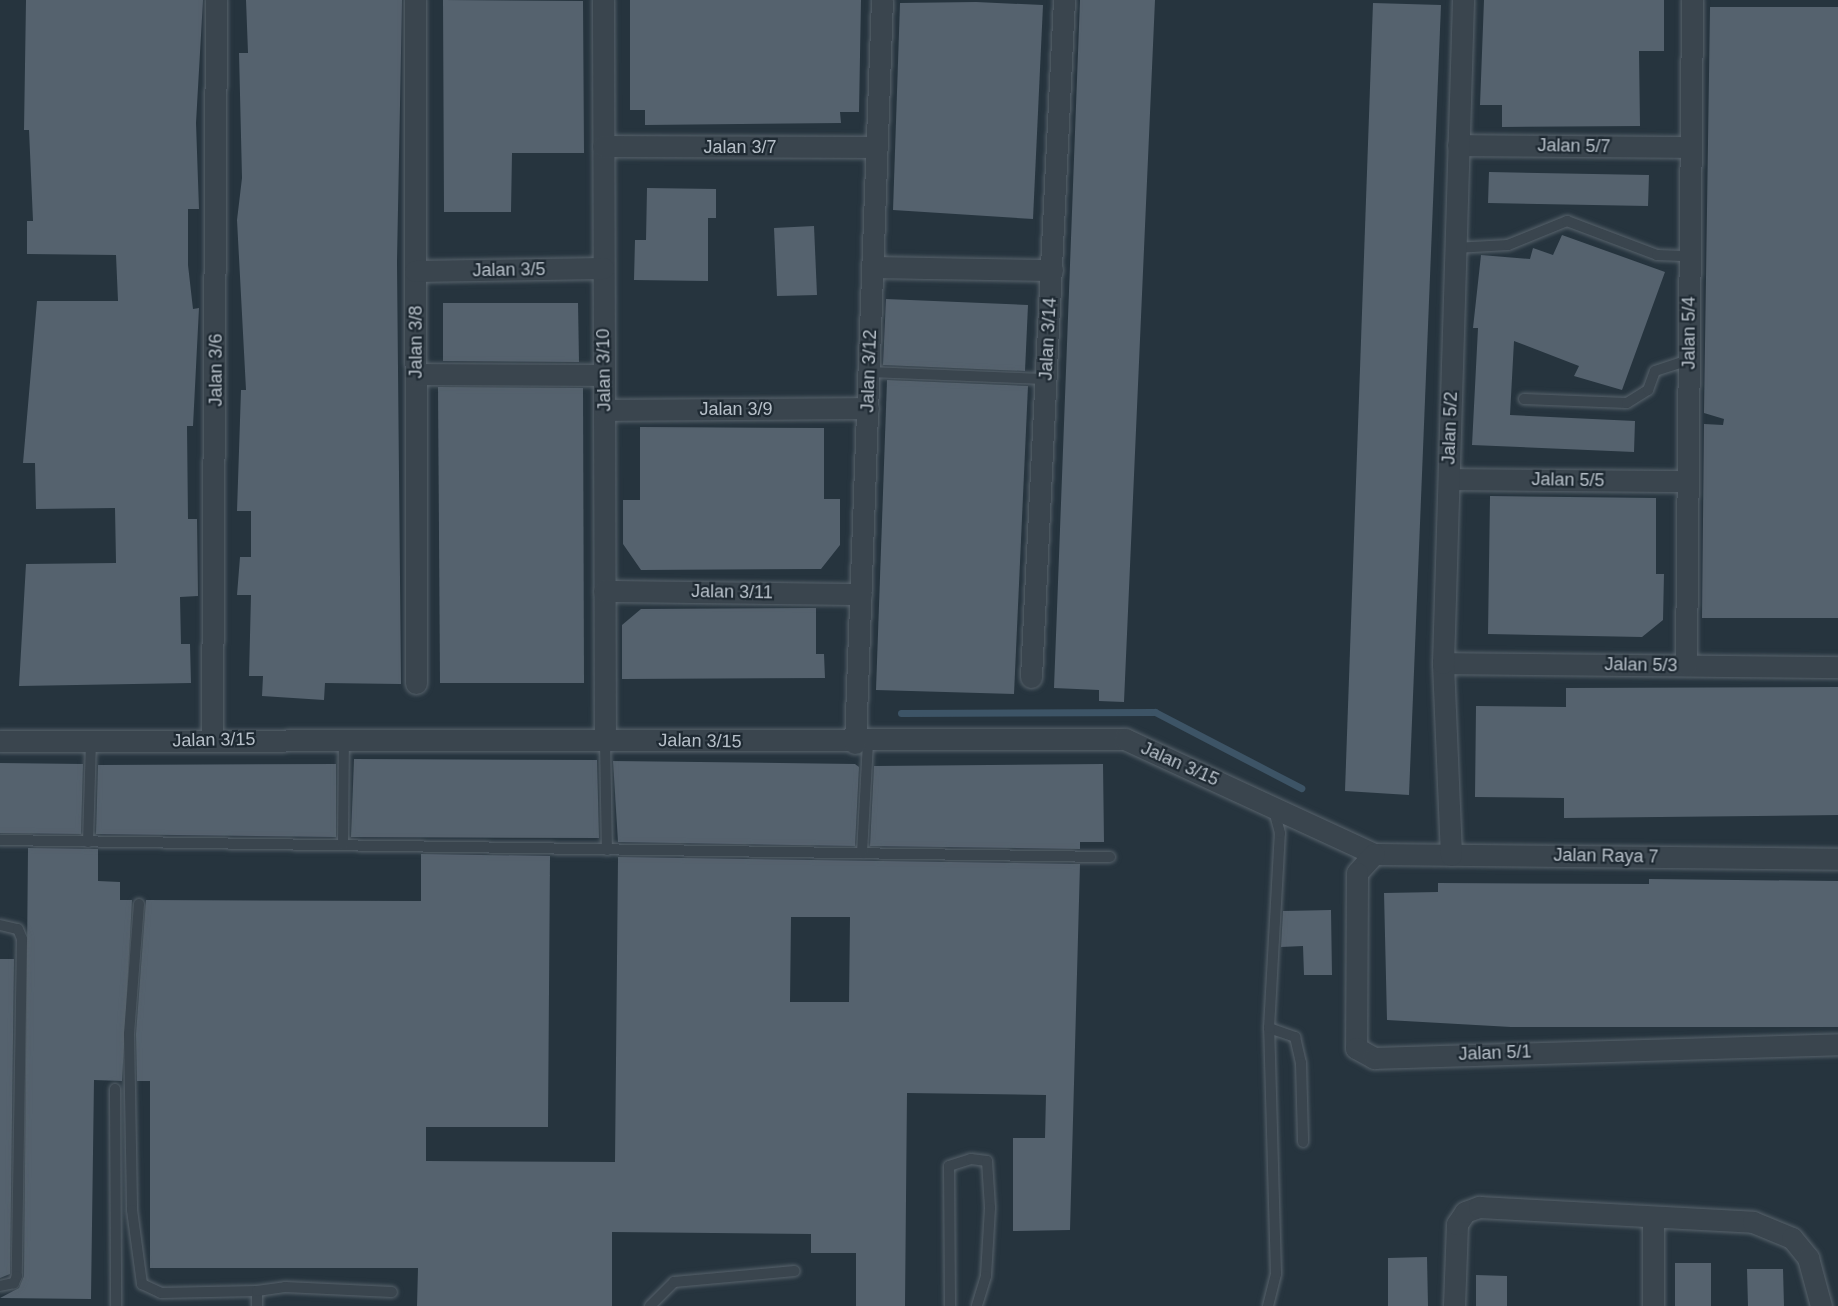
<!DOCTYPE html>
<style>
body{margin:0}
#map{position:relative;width:1838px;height:1306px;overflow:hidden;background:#26343e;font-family:Arial,sans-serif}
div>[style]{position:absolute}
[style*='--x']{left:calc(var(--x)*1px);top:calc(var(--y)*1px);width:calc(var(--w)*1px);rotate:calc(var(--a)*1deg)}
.stream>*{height:7px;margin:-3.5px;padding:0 3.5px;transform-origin:3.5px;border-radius:3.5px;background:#3d5466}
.building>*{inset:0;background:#55626e}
.roads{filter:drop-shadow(0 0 2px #58636c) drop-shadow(0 0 2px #58636c)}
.service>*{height:10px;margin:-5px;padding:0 5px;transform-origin:5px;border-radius:5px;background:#3a454e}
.minor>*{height:21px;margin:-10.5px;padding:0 10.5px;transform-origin:10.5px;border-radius:10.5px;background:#3a454e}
span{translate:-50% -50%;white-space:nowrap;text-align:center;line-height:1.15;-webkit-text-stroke:4.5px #1f2a33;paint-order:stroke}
.street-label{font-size:18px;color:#b7c0c9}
</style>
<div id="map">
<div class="stream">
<div style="--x:901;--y:713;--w:254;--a:-0.2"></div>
<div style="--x:1155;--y:712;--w:165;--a:27.5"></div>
</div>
<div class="building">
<div style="clip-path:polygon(26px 0,203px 0,196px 123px,199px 209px,188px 209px,188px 265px,193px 309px,199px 308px,193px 426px,187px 426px,188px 519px,197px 519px,198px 596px,180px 597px,181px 644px,190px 644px,191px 683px,19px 686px,26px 564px,116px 563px,115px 508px,36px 509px,35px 463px,23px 463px,37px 301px,118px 301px,116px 255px,27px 254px,27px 221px,33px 221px,29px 130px,24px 130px)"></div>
<div style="clip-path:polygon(246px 0,402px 0,397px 262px,401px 684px,325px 683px,324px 700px,262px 696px,263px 676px,249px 676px,251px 595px,237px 595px,240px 557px,251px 557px,251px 511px,237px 511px,241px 390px,246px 390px,237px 220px,242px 178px,239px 53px,248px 53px)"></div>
<div style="clip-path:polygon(443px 0,583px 1px,584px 153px,512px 153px,511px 212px,444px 212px)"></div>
<div style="clip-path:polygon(630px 0,861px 0,859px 112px,840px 112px,841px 123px,645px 125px,645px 110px,630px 110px)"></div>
<div style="clip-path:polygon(1080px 0,1155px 0,1124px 702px,1099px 701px,1099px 690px,1054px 688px)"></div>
<div style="clip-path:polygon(1484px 0,1664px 0,1664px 51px,1639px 51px,1640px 126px,1502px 127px,1502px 105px,1480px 105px)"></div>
<div style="clip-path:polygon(976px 2px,1043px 5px,1033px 219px,893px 210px,900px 3px)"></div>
<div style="clip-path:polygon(1373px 3px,1441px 5px,1409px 795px,1345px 791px)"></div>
<div style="clip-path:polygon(1710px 7px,1838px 7px,1838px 618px,1702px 618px,1704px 424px,1723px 425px,1724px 419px,1704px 413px)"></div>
<div style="clip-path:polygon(1489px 172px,1649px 175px,1648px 206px,1488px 203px)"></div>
<div style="clip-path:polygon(647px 188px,716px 189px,716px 218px,708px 218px,708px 281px,634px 280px,635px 240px,646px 240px)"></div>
<div style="clip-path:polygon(814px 226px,817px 295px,777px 296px,774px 228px)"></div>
<div style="clip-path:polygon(1562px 235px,1665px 272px,1622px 390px,1574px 376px,1579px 366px,1514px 341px,1510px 415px,1635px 421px,1634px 452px,1472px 445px,1478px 328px,1473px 328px,1481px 255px,1530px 259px,1533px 248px,1553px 255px)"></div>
<div style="clip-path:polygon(886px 299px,1028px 305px,1025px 371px,883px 365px)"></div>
<div style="clip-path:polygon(443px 303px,578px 303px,579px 362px,443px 361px)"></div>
<div style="clip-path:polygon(887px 380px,1028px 386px,1014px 694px,876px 690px)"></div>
<div style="clip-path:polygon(438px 387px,583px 388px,584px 683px,440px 683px)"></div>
<div style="clip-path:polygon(640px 427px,824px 428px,824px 499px,840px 499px,840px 545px,821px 569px,641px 570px,623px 544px,623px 500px,640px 500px)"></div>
<div style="clip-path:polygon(1490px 496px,1656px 498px,1656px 574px,1664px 574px,1663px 620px,1642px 637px,1488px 634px)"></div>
<div style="clip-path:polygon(816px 608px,816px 654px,824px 654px,825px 678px,622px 679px,622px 625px,641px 609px)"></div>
<div style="clip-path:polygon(1838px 687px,1838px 815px,1564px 818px,1564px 798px,1475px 797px,1476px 706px,1566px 707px,1566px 688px)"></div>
<div style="clip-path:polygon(354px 759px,597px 760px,599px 838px,351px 837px)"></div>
<div style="clip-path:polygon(613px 761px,855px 764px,859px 767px,855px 846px,618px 842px)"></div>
<div style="clip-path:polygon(0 763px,83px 764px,81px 834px,0 833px)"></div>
<div style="clip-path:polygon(336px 764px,336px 837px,96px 834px,98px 765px)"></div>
<div style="clip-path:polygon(1103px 764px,1104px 842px,1080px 842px,1080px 849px,870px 846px,874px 766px)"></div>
<div style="clip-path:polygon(28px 848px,98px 849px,98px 881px,120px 882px,120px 900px,132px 900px,122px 1081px,94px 1080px,91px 1299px,0 1298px,19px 1288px,24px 1276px)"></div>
<div style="clip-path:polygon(evenodd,421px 854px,550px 856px,548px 1127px,426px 1127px,426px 1161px,615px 1162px,618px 857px,1080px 864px,1070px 1230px,1013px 1231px,1013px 1138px,1045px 1138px,1046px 1095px,907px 1093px,905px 1306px,856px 1306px,856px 1253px,811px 1253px,811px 1234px,612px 1232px,612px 1306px,417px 1306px,418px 1268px,150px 1268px,150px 1081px,137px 1081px,136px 1034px,146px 900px,421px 901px,421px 854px,791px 917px,850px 917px,849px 1002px,790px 1002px,791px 917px)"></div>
<div style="clip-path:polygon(1649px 879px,1838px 881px,1838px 1027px,1511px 1027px,1387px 1020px,1384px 893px,1438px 892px,1438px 883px,1649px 884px)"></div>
<div style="clip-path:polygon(1331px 910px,1332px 975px,1304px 975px,1303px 946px,1281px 947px,1283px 911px)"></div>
<div style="clip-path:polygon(0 959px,14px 959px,10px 1274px,0 1278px)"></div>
<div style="clip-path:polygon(1427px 1257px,1428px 1306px,1388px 1306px,1388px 1258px)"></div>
<div style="clip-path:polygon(1675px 1263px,1711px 1263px,1711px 1306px,1675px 1306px)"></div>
<div style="clip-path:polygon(1747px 1269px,1783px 1269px,1784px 1306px,1748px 1306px)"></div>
<div style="clip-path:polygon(1476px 1275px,1507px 1276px,1507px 1306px,1476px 1306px)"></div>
</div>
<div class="roads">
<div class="service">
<div style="--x:1455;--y:248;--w:53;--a:-3.2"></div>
<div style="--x:1508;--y:245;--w:64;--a:-22.1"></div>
<div style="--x:1567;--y:221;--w:96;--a:20.7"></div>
<div style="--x:1657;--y:255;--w:33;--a:2"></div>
<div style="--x:868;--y:372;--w:177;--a:2.3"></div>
<div style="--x:1524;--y:399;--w:103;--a:2.2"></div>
<div style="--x:1627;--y:403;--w:25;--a:-32"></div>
<div style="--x:1648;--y:390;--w:20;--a:-70"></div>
<div style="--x:1655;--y:371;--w:36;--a:-18"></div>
<div style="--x:605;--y:740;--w:110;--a:89"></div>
<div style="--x:0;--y:840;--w:1110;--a:0.88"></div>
<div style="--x:88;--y:842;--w:101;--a:-88.3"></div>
<div style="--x:343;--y:845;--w:106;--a:-89.5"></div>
<div style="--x:862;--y:853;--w:111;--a:-86.9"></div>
<div style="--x:139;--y:904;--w:130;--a:94.4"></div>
<div style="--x:129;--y:1034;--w:176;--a:89"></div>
<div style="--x:132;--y:1210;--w:75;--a:82.3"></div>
<div style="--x:142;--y:1284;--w:21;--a:25"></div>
<div style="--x:161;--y:1293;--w:96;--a:-1.2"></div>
<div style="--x:0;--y:925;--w:18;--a:13"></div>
<div style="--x:18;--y:929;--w:11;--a:68"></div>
<div style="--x:22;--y:939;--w:337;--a:90.9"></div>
<div style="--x:17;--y:1276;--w:8;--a:113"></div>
<div style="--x:14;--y:1283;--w:14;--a:168"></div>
<div style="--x:1269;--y:1028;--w:28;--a:19"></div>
<div style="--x:1295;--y:1037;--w:27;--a:77"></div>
<div style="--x:1301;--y:1063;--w:79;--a:88.5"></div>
<div style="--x:115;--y:1089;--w:217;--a:89.7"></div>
<div style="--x:257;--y:1306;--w:15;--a:-90"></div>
<div style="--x:257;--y:1291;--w:28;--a:-8"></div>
<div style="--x:285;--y:1287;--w:107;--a:2.7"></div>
<div style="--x:650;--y:1306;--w:34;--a:-45"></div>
<div style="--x:674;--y:1282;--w:121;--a:-5.2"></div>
<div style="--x:950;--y:1306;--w:140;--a:-90.4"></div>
<div style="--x:949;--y:1166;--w:23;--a:-18"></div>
<div style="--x:971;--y:1159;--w:16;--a:7"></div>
<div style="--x:987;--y:1161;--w:47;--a:86.3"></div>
<div style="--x:990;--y:1208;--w:68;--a:93.4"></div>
<div style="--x:986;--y:1276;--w:31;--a:107"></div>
<div style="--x:1268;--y:1306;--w:33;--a:-76"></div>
<div style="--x:1276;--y:1274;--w:246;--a:-91.6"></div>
<div style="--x:1269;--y:1028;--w:195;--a:-86.8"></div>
<div style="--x:1280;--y:833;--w:27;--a:-105"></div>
</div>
<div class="minor">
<div style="--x:415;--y:0;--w:683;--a:89.92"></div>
<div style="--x:603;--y:0;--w:740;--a:89.85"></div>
<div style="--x:1458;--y:145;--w:233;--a:0.5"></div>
<div style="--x:603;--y:146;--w:274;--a:0.2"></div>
<div style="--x:873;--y:267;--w:179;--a:1"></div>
<div style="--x:415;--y:271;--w:188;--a:-0.9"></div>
<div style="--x:416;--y:374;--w:188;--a:0.3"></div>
<div style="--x:605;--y:410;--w:263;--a:-0.4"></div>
<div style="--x:1449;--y:479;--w:239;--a:0.5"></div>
<div style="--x:604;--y:591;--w:257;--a:0.7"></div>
<div style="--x:1443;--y:663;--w:395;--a:0.6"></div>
<div style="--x:1686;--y:665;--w:665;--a:-89.48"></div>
<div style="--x:1031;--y:677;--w:678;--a:-87.21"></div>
<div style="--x:212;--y:739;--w:739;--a:-89.69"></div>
<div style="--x:0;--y:741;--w:1125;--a:-0.1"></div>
<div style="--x:1125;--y:739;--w:274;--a:24.8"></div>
<div style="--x:1374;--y:854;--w:464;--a:0.6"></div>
<div style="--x:855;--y:743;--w:743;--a:-87.92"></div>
<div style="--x:1374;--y:854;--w:25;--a:132"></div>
<div style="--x:1357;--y:873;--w:175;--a:90.3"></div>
<div style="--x:1356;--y:1048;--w:21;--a:29"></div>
<div style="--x:1374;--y:1058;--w:464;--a:-1.7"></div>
<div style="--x:1451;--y:855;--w:192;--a:-92.4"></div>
<div style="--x:1443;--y:663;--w:663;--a:-88.27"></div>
<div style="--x:1454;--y:1306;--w:82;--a:-87.9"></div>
<div style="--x:1457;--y:1224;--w:14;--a:-56"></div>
<div style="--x:1465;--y:1212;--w:15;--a:-20"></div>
<div style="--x:1479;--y:1207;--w:274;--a:3.1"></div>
<div style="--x:1753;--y:1222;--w:42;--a:22.3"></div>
<div style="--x:1792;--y:1238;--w:26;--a:51"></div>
<div style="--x:1808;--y:1258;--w:50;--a:74.8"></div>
<div style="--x:1653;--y:1306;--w:89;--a:-90"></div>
</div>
</div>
<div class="street-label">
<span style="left:1574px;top:146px;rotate:1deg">Jalan 5/7</span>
<span style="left:740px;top:147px">Jalan 3/7</span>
<span style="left:509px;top:270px;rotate:-1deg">Jalan 3/5</span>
<span style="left:1689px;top:333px;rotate:-90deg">Jalan 5/4</span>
<span style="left:1048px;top:339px;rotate:-87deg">Jalan 3/14</span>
<span style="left:416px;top:342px;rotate:-90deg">Jalan 3/8</span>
<span style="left:216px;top:370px;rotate:-90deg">Jalan 3/6</span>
<span style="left:604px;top:370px;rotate:-91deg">Jalan 3/10</span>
<span style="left:869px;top:371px;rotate:-88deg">Jalan 3/12</span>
<span style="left:736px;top:409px">Jalan 3/9</span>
<span style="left:1450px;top:428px;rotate:-88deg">Jalan 5/2</span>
<span style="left:1568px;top:480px;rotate:1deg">Jalan 5/5</span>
<span style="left:732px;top:592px;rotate:1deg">Jalan 3/11</span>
<span style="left:1641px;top:665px;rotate:1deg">Jalan 5/3</span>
<span style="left:214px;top:740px;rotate:-1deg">Jalan 3/15</span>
<span style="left:700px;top:741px;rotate:1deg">Jalan 3/15</span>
<span style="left:1180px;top:764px;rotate:24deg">Jalan 3/15</span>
<span style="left:1606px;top:856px;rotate:1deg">Jalan Raya 7</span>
<span style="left:1495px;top:1053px;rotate:-2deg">Jalan 5/1</span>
</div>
</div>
